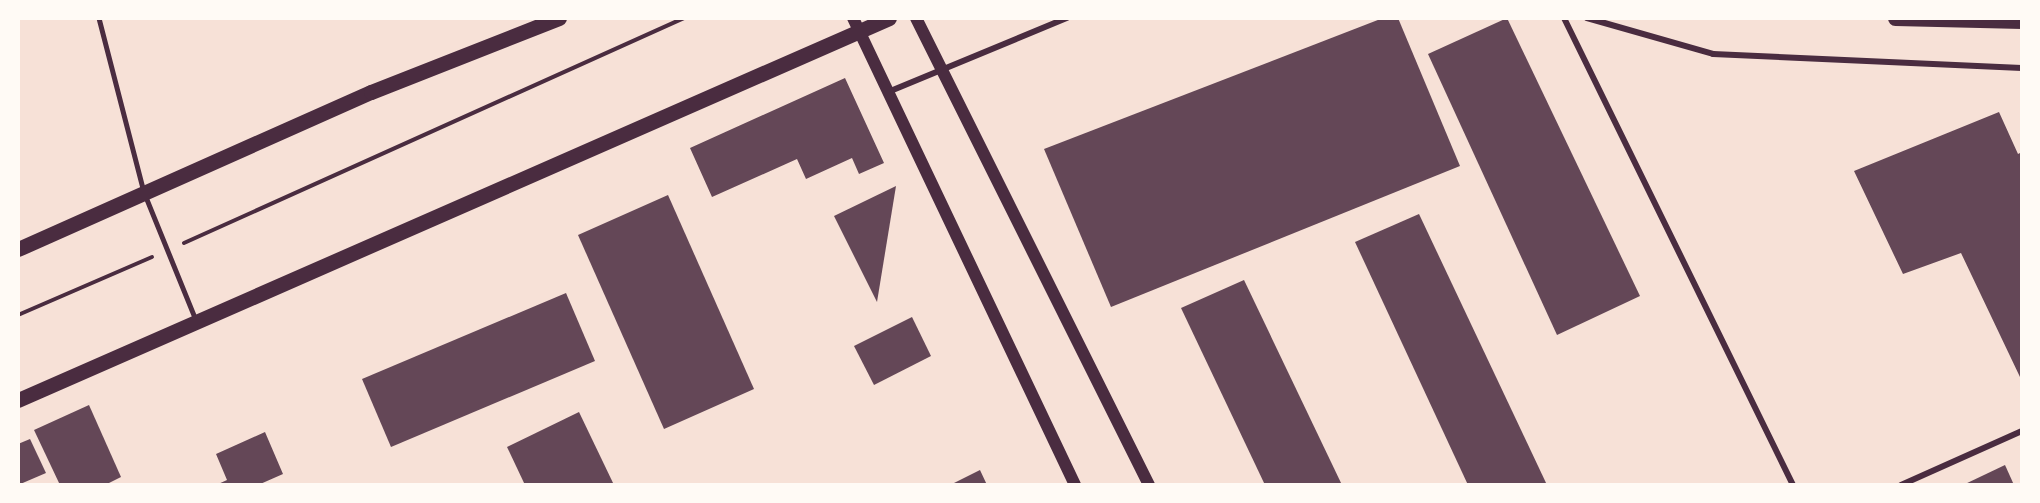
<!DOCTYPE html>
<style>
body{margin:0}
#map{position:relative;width:2040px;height:503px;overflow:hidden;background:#f7e1d7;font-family:"DejaVu Sans",sans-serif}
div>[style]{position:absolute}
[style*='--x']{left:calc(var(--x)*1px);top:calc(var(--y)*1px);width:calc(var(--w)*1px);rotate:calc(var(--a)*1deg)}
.building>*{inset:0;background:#644757}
.path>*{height:4px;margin:-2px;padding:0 2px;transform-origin:2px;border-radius:2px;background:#4a2c40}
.service>*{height:4.5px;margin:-2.25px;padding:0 2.25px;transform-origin:2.25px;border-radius:2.25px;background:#4a2c40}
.minor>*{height:6px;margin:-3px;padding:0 3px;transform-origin:3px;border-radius:3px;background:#4a2c40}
.secondary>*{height:12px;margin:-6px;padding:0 6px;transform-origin:6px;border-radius:6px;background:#4a2c40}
.primary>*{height:15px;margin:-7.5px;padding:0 7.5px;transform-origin:7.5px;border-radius:7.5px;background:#4a2c40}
span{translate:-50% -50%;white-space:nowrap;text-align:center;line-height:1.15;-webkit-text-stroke:4.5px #fffaf5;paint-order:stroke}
.frame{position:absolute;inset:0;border:20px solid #fffaf5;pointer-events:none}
</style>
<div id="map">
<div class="building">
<div style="clip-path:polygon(1383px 18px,1398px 18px,1460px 166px,1111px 307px,1044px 149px)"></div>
<div style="clip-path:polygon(1507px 18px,1640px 296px,1557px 335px,1428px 54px)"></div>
<div style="clip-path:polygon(845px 78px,884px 163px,859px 174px,852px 158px,806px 179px,797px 159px,712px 197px,690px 148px)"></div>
<div style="clip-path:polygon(1999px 112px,2018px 154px,2022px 152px,2020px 377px,1961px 253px,1903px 274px,1854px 171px)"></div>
<div style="clip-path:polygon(896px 186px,877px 302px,834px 216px)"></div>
<div style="clip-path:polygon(668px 195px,754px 389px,664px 429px,578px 235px)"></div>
<div style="clip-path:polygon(1419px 214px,1547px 485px,1468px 485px,1355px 242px)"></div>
<div style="clip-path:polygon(1244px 280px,1342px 485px,1265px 485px,1181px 308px)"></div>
<div style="clip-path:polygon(566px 293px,595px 361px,391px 447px,362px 379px)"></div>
<div style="clip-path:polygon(912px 317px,931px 356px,874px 385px,854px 346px)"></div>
<div style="clip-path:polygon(89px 405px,121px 477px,105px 485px,60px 485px,34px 430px)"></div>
<div style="clip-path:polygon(579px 412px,614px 485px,525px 485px,507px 447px)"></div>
<div style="clip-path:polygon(265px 432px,283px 474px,258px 485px,216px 485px,227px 480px,216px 454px)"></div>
<div style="clip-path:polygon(30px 439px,46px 473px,18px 485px,18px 444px)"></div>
<div style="clip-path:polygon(2005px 465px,2014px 485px,1963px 485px)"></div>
<div style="clip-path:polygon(980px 470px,987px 485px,950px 485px)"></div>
</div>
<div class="path">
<div style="--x:184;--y:243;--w:548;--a:-24.23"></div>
<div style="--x:18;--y:315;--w:146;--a:-23.4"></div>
</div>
<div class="service">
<div style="--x:99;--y:18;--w:180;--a:75.5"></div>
<div style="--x:144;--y:192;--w:138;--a:67.9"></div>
</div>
<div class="minor">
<div style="--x:1564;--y:18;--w:520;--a:63.88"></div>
<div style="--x:1587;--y:18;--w:131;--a:15.9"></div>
<div style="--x:1713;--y:54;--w:309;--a:2.6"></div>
<div style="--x:888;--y:92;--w:194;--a:-22.5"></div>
<div style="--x:1901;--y:485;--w:133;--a:-24.1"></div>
</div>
<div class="secondary">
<div style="--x:853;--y:18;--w:517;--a:64.57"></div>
<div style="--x:916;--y:18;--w:522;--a:63.48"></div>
</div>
<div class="primary">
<div style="--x:1895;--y:18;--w:127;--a:1.4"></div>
<div style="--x:18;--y:249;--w:386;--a:-24"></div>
<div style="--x:371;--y:92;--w:202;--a:-21.5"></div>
<div style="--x:18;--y:400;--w:951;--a:-23.68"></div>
</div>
<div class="frame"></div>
</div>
